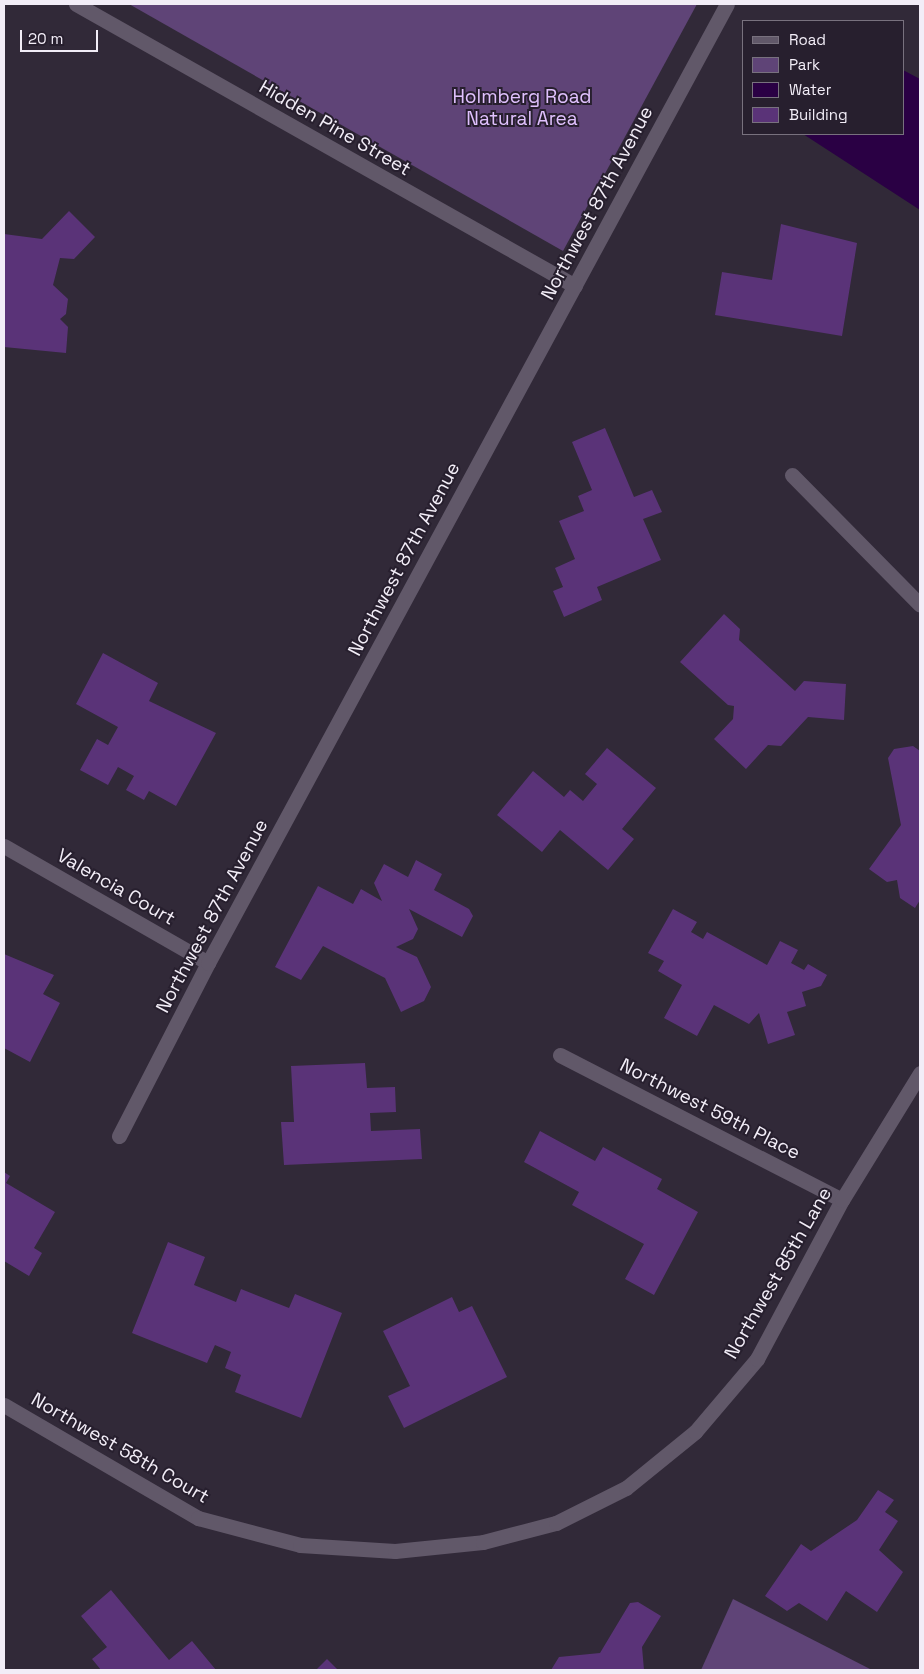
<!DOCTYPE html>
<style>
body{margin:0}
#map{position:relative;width:924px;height:1674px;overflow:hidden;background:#312938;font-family:"Space Grotesk",sans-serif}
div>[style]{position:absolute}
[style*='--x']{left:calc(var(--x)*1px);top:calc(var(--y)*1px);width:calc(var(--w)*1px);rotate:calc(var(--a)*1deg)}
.green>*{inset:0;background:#5f4477}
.water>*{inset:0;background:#2a0044}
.building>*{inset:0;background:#5a3378}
.street>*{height:15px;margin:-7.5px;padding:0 7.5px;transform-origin:7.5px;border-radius:7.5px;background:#615869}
span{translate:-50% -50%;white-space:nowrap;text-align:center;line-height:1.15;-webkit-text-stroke:4px #271f2e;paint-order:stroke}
.park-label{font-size:19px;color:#e0c1fe}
.street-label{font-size:19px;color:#f2edf7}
.frame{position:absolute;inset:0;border:5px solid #f2edf7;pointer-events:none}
.legend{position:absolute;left:742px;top:20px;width:162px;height:115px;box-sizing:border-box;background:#271f2e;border:1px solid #78717e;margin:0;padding:6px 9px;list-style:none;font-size:15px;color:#f2edf7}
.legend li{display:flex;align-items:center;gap:10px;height:25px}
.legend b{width:25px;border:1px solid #78717e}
.scale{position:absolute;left:20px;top:30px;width:78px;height:22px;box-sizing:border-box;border:2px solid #f2edf7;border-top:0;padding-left:6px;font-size:15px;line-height:18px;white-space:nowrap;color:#f2edf7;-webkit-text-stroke:4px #271f2e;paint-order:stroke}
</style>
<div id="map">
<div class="green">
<div style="clip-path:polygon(129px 4px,697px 4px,563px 251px)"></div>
<div style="clip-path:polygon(733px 1599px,872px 1670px,701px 1670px)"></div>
</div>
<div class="water">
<div style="clip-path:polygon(903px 70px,920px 79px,920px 210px,803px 134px,903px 134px)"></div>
</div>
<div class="building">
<div style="clip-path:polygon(69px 211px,95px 237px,74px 259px,60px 258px,53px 285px,68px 299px,66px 314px,60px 319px,68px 327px,66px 353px,4px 347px,4px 234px,42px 239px)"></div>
<div style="clip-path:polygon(781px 224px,857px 243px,842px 336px,715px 315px,722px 272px,772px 280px)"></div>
<div style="clip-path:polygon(605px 428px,634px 497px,652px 490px,662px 512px,643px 519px,661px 560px,597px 587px,602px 600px,564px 617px,553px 591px,563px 587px,555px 568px,575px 559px,559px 521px,584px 511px,578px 496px,592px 490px,572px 442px)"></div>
<div style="clip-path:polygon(724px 614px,740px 629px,739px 640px,795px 691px,804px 681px,846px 684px,844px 720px,808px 717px,781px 746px,768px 745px,746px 769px,714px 739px,733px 719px,734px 706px,728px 705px,680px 662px)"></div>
<div style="clip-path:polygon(103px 653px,158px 683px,149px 701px,216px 733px,176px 806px,149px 791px,144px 800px,126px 790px,134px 776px,118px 767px,108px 785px,80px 770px,97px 739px,108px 745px,118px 727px,76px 704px)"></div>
<div style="clip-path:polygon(913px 746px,920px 751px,920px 900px,915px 908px,900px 898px,897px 880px,887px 882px,869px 869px,901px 825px,888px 758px,894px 749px)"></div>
<div style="clip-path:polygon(607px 748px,656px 788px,622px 829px,634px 839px,608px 870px,560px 830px,542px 852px,497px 815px,533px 771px,564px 797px,570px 790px,583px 801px,597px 784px,585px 774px)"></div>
<div style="clip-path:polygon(416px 860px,442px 874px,434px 890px,469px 909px,473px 916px,462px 937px,409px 909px,418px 929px,413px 939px,396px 947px,417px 957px,431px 987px,424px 1001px,401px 1012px,385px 978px,323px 946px,301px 980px,275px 967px,318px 886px,353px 904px,361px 889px,382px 901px,374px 883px,384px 864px,408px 877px)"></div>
<div style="clip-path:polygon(673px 909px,697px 922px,691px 932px,703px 939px,707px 932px,767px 965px,780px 941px,798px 950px,791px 963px,804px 970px,808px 964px,827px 975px,821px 986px,802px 992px,806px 1006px,787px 1012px,795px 1035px,768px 1044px,759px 1013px,749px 1024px,714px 1005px,697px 1036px,664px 1018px,682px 985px,658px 971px,664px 961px,648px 953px)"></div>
<div style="clip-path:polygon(4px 954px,54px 975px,43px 994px,60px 1003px,30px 1062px,4px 1048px)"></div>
<div style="clip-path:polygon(365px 1063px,367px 1088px,395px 1087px,396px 1112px,370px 1113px,371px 1131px,420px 1129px,422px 1159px,284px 1165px,281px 1122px,294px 1122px,291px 1066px)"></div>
<div style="clip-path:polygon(540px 1131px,595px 1161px,603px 1147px,662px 1179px,657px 1189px,698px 1212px,654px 1295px,625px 1279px,644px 1244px,572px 1205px,579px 1192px,524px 1162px)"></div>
<div style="clip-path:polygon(4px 1172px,10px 1176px,6px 1183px,55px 1212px,34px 1248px,42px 1253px,29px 1276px,4px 1261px)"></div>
<div style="clip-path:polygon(168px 1242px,205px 1257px,194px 1285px,236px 1302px,241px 1289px,289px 1308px,295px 1294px,342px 1313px,301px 1418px,235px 1392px,241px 1375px,225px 1368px,231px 1352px,215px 1345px,207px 1363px,132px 1333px)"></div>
<div style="clip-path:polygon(452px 1297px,459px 1312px,472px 1306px,507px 1377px,404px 1428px,388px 1396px,410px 1386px,383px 1331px)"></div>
<div style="clip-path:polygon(878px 1490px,894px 1500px,885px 1512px,898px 1521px,879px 1550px,903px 1572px,877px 1612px,846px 1591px,827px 1621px,799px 1603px,787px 1611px,765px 1596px,801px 1544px,811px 1551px,857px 1520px)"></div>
<div style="clip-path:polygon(111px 1590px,169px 1660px,192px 1641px,216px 1670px,101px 1670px,92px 1659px,107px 1647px,81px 1616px)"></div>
<div style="clip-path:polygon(638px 1602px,661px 1616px,642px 1647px,644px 1670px,551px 1670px,559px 1657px,600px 1653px,630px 1603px)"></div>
<div style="clip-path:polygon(327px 1659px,338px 1670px,316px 1670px)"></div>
</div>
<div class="street">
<div style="--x:76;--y:4;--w:573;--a:29.47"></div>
<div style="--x:792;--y:475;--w:182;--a:45.4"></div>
<div style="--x:4;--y:846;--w:235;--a:29.8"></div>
<div style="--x:560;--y:1055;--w:317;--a:27.2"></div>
<div style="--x:119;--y:1136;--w:195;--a:-62.8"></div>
<div style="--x:208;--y:963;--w:1090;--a:-61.58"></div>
<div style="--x:4;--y:1405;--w:225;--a:30.2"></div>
<div style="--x:198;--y:1518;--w:106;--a:14.8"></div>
<div style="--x:300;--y:1545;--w:95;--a:3.6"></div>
<div style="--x:395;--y:1551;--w:88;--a:-5.8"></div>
<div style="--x:483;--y:1542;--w:75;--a:-14.6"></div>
<div style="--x:556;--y:1523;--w:78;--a:-26.6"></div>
<div style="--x:626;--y:1488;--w:89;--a:-39.1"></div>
<div style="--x:695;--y:1432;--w:96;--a:-49.7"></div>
<div style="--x:757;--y:1359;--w:180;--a:-61.9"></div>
<div style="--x:842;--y:1200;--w:149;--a:-58.4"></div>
</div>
<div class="park-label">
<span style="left:522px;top:108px">Holmberg Road<br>Natural Area</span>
</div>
<div class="street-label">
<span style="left:335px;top:128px;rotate:30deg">Hidden Pine Street</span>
<span style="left:597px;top:203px;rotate:-62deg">Northwest 87th Avenue</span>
<span style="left:404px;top:559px;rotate:-62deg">Northwest 87th Avenue</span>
<span style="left:116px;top:887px;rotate:30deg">Valencia Court</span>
<span style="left:212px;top:916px;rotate:-62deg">Northwest 87th Avenue</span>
<span style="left:710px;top:1109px;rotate:27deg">Northwest 59th Place</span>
<span style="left:778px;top:1273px;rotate:-60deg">Northwest 85th Lane</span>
<span style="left:120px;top:1448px;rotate:30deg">Northwest 58th Court</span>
</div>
<div class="frame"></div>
<ul class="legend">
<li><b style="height:6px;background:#615869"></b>Road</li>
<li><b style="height:14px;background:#5f4477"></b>Park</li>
<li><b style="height:14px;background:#2a0044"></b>Water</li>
<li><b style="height:14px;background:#5a3378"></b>Building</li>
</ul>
<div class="scale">20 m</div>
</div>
